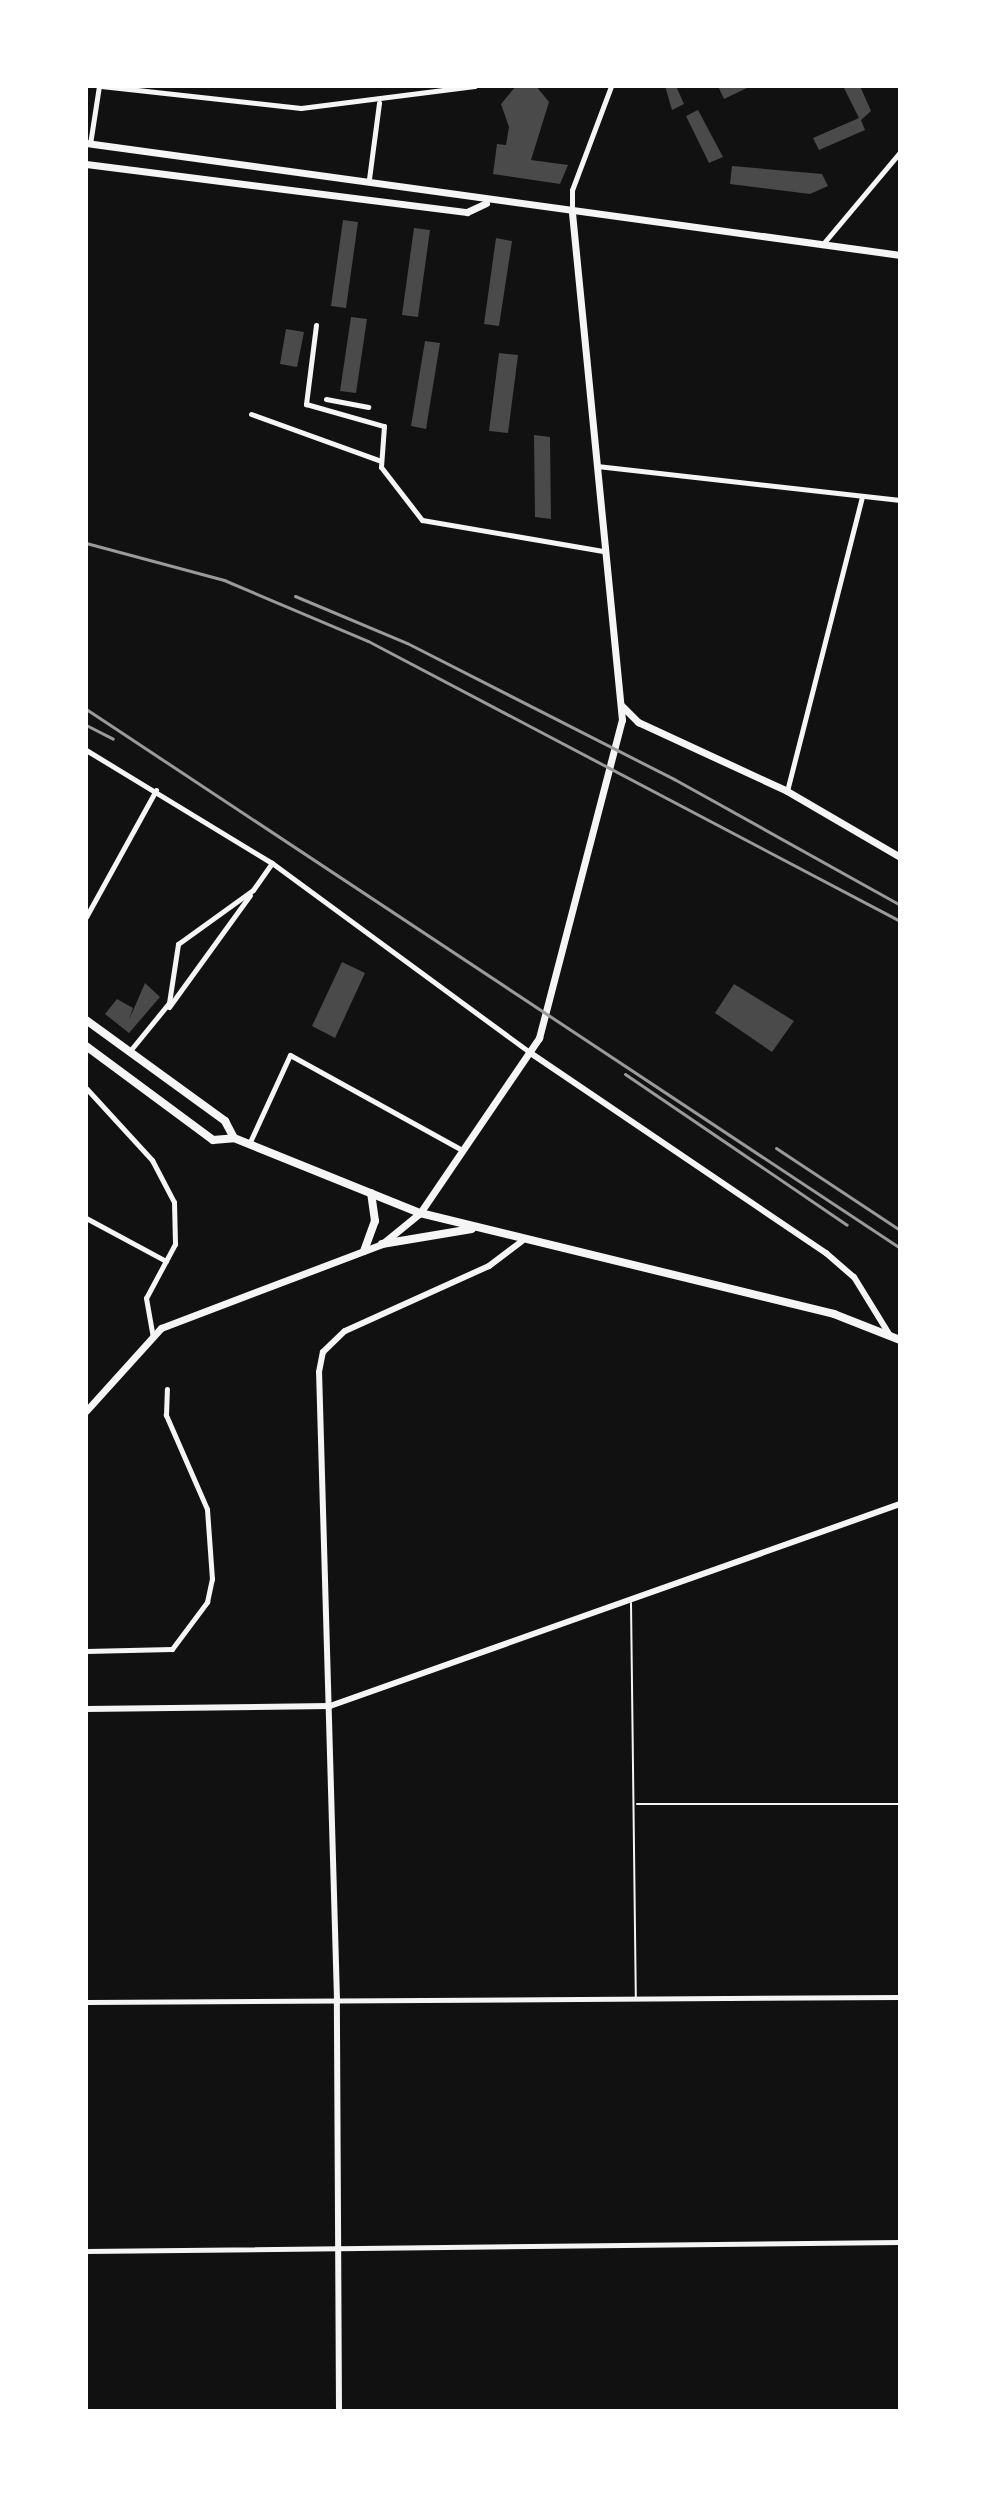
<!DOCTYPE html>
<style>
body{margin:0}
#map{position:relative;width:986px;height:2497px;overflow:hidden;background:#111;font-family:Quicksand,sans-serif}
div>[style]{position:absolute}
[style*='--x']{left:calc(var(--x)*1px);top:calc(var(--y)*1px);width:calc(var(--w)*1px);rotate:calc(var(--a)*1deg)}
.building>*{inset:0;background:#4a4a4a}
.service>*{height:2px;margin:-1px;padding:0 1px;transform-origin:1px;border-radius:1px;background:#f5f5f5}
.minor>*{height:5px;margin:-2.5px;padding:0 2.5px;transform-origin:2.5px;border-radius:2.5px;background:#f5f5f5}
.tertiary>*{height:6px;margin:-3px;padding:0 3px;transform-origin:3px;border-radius:3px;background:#f5f5f5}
.secondary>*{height:7px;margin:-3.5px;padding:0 3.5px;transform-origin:3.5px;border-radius:3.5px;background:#f5f5f5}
.primary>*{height:8px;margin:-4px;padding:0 4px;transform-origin:4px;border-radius:4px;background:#f5f5f5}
.rail>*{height:3px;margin:-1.5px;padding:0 1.5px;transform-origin:1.5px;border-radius:1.5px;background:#9a9a9a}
span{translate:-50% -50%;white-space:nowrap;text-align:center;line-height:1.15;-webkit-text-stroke:7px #fff;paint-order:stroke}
.frame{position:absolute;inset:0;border:88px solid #fff;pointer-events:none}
</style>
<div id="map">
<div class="building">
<div style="clip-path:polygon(516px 86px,536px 86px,549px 102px,531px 160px,568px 165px,560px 184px,493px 174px,497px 144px,506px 145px,509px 127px,501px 104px)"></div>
<div style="clip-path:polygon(665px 86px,676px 86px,684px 104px,672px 110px)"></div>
<div style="clip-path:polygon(718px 86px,751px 86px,724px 99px)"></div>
<div style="clip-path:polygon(843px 86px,860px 86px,871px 111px,861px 120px,865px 130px,819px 150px,813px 138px,859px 118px)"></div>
<div style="clip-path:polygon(698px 110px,723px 157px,709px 163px,686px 116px)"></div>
<div style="clip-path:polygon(732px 166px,822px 174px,828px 186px,810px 194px,730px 184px)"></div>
<div style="clip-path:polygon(343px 220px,358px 222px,346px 308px,331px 306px)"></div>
<div style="clip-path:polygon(414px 228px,430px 230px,418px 317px,402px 315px)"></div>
<div style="clip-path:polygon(496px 238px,512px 241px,499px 326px,484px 324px)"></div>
<div style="clip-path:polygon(351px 317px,367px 319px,356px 393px,340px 391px)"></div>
<div style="clip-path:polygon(286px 329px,304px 332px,297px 367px,280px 364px)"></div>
<div style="clip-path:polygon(425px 341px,440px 343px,426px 429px,411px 426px)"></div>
<div style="clip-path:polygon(499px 353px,518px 355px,508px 433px,489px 431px)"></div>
<div style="clip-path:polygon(534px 435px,550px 437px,551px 519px,535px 517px)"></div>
<div style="clip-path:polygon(342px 962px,365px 973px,335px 1038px,312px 1026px)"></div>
<div style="clip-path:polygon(145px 983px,160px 997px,129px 1033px,105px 1014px,117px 999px,133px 1008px,129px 1020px)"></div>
<div style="clip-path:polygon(734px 984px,794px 1021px,772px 1052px,715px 1013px)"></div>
</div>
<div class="service">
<div style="--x:631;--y:1603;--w:394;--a:89.3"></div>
<div style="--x:637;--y:1804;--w:263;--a:0"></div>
</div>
<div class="minor">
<div style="--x:101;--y:86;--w:201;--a:6.3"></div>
<div style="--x:301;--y:108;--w:175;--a:-7.2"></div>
<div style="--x:90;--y:144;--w:59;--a:-81.2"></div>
<div style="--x:369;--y:179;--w:77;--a:-82.5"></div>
<div style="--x:572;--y:210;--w:20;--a:-90"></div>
<div style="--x:572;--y:190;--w:111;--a:-69.4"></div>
<div style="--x:822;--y:245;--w:121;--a:-50"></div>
<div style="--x:316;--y:325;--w:80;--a:97.2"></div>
<div style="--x:306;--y:404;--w:81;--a:15.8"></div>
<div style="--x:384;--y:426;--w:41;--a:94.2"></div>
<div style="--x:381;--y:467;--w:67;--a:52.3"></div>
<div style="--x:422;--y:520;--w:185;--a:9.7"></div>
<div style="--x:326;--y:399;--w:43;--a:10.8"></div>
<div style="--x:251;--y:414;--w:138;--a:19.9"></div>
<div style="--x:597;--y:466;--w:305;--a:6.4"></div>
<div style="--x:86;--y:750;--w:218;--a:31.3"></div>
<div style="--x:272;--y:863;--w:319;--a:36.3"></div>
<div style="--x:787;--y:791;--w:304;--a:-75.7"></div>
<div style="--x:86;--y:917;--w:145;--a:-61.1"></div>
<div style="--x:169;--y:1007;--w:138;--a:-54.1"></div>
<div style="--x:129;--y:1052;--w:63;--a:-50.8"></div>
<div style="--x:169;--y:1003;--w:60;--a:-81.3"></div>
<div style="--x:178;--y:944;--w:92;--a:-35.8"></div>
<div style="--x:253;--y:890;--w:33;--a:-55"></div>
<div style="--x:86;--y:1088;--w:98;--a:47.5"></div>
<div style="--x:152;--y:1160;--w:47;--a:62.4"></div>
<div style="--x:174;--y:1202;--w:42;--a:88.6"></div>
<div style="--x:175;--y:1244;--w:61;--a:118.2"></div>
<div style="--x:146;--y:1298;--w:39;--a:80"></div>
<div style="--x:249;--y:1144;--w:98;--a:-65.3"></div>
<div style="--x:290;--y:1055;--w:196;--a:28.9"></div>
<div style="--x:86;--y:1218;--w:91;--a:28.3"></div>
<div style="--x:86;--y:1651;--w:86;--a:-1.3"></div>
<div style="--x:172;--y:1649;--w:59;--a:-53.3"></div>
<div style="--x:207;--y:1602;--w:24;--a:-78"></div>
<div style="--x:212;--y:1579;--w:70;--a:-94.1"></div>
<div style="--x:207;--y:1509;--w:103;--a:-113.6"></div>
<div style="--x:166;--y:1415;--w:26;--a:-88"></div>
<div style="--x:86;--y:2002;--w:814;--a:-0.35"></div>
<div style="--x:86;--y:2251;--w:814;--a:-0.63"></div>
</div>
<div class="tertiary">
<div style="--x:529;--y:1052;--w:359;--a:34.1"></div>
<div style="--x:826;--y:1253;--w:37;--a:41"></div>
<div style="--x:854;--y:1277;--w:67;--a:58.4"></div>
<div style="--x:86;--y:1709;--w:244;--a:-0.7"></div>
<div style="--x:330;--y:1706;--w:605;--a:-19.51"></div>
<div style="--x:339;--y:2411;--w:412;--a:-90.3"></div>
<div style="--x:337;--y:1999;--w:627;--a:-91.64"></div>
<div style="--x:319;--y:1372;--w:20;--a:-79"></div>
<div style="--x:323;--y:1352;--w:30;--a:-44"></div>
<div style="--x:345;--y:1331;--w:158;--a:-24.3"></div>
<div style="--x:489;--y:1266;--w:41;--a:-37.1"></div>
</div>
<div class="secondary">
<div style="--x:86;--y:143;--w:822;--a:7.83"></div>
<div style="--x:86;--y:164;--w:384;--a:7.2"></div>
<div style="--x:467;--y:212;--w:21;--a:-25"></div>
<div style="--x:622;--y:706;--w:23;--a:45"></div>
<div style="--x:638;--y:722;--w:164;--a:24.8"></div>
<div style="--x:787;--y:791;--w:131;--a:30.3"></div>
<div style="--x:86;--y:1411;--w:112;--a:-47.9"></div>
<div style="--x:161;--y:1328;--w:236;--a:-20.8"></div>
<div style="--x:382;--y:1244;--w:49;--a:-39.2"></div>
<div style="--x:420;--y:1213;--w:212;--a:-55.8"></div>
<div style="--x:539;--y:1038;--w:329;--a:-75.4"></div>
<div style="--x:622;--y:720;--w:509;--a:-95.63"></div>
</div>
<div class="primary">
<div style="--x:86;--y:1020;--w:172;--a:36"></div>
<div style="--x:225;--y:1121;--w:19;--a:62"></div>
<div style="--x:86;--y:1046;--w:158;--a:36.5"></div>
<div style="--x:213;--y:1140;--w:21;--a:-5"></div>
<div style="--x:234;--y:1138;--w:201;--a:22"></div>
<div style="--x:420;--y:1213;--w:426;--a:13.7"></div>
<div style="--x:834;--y:1314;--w:71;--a:21.5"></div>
<div style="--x:382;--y:1244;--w:91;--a:-9.5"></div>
<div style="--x:364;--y:1251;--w:32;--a:-70"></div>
<div style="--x:375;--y:1221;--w:28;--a:-98"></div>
</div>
<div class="rail">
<div style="--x:86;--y:543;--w:143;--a:15"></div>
<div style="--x:224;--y:580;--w:156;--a:23"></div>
<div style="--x:368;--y:641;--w:601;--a:27.76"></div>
<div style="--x:295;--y:596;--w:121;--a:22.8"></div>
<div style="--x:407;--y:643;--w:300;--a:27"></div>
<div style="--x:674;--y:779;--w:259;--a:29.1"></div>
<div style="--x:86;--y:709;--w:976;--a:33.51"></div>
<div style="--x:86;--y:725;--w:30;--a:27"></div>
<div style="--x:625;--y:1074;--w:268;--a:34.2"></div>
<div style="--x:776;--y:1148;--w:149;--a:33.5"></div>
</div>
<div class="frame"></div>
</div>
